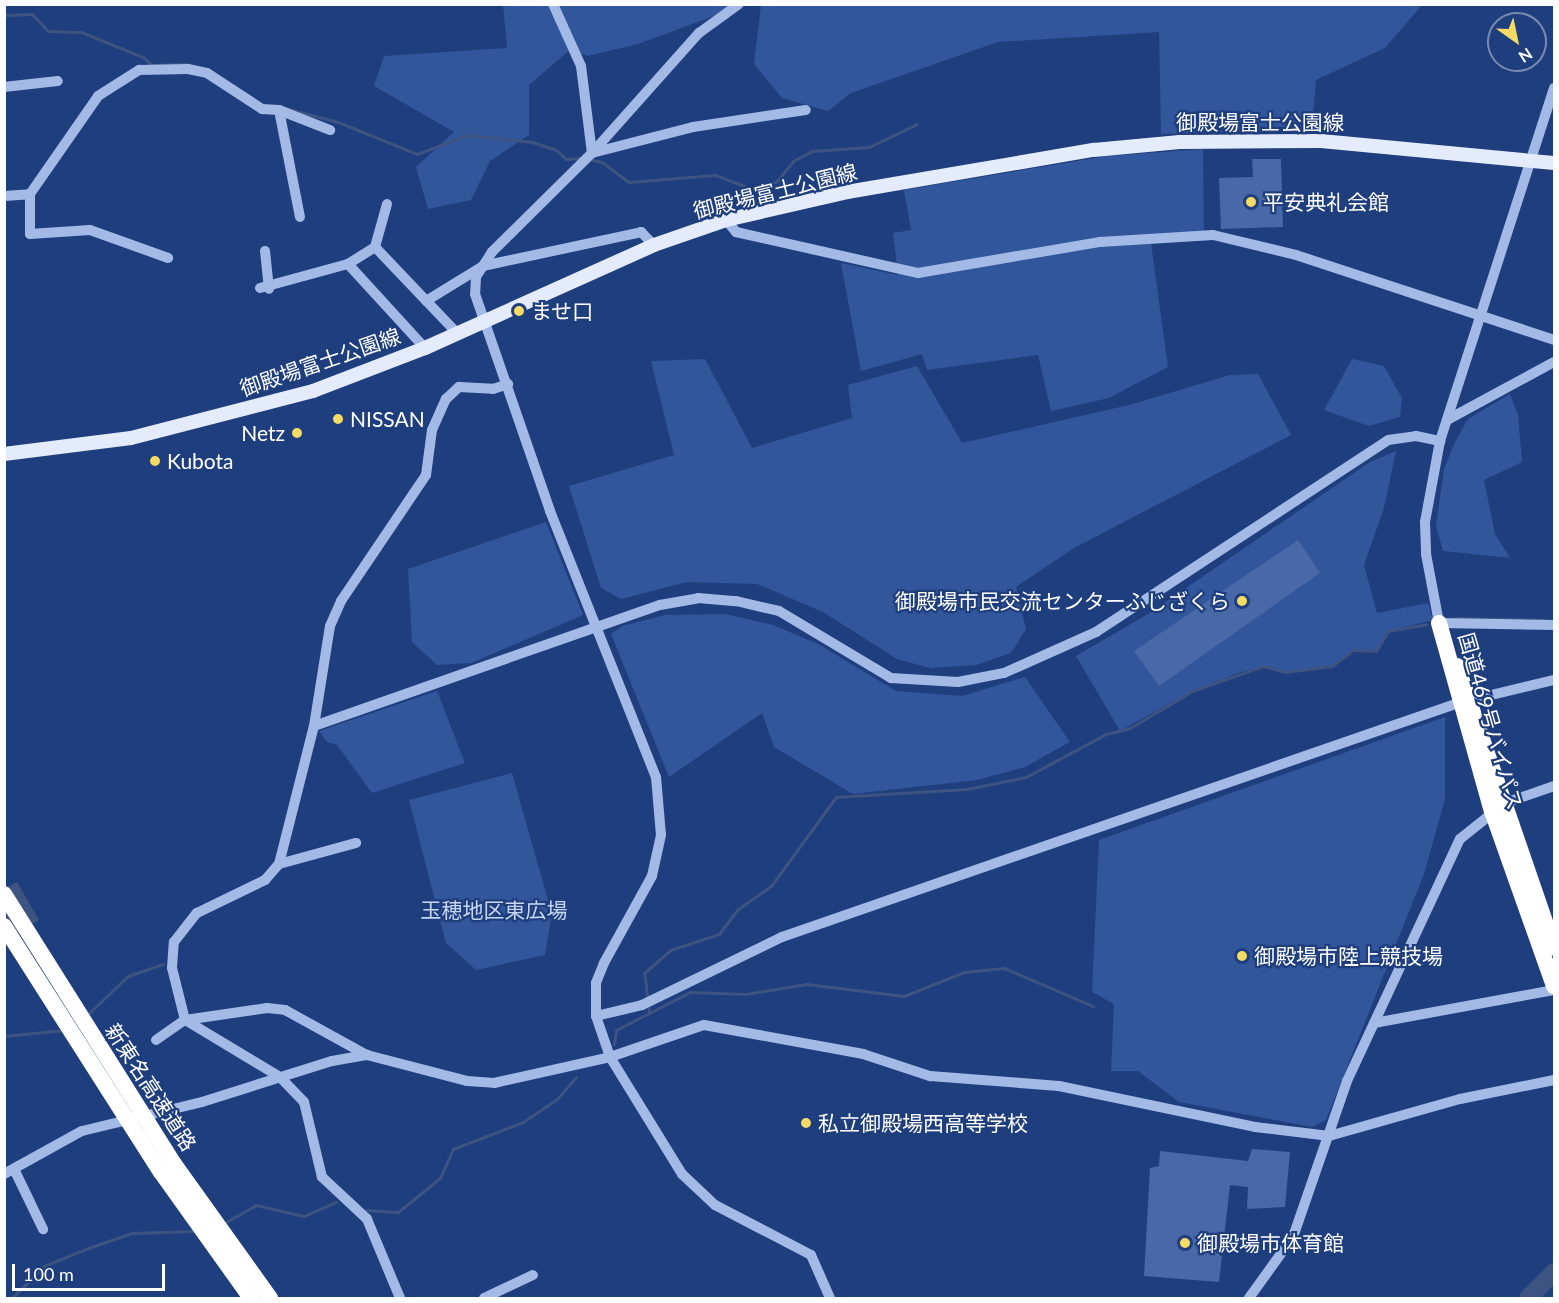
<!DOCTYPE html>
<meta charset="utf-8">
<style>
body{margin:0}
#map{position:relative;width:1559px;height:1303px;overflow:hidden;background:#1f3e7d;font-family:Lato,"Noto Sans JP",sans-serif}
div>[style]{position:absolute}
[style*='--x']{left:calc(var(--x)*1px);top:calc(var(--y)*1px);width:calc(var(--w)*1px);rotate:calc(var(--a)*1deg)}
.green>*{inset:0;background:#32569b}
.water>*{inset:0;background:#3d5483}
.stream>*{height:3px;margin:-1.5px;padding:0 1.5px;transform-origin:1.5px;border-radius:1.5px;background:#3d5483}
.river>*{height:18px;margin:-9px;padding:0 9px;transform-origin:9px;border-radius:9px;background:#3d5483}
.building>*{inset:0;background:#4868a7}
.minor>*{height:10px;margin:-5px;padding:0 5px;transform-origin:5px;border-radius:5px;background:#a3bae7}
.major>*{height:14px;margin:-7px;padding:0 7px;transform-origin:7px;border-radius:7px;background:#e4ebfd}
.highway>*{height:16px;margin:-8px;padding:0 8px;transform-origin:8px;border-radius:8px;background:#fff}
.highway-bridge>*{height:16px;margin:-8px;padding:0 8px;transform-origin:8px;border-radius:8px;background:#fff}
.dots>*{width:16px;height:16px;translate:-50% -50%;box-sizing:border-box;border:3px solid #1f3e7d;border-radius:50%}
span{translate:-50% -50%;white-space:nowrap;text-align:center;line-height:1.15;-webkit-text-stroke:4.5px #1f3e7d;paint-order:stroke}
.street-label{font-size:21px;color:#fff}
.poi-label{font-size:21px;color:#fff}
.left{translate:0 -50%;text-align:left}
.right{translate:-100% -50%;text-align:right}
.park-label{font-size:21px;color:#c6d6f5}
.frame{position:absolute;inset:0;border:6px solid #fff;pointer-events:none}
.north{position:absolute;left:1487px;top:12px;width:60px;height:60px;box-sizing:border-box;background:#1f3e7d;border:2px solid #798bb1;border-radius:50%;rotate:147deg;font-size:16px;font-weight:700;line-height:24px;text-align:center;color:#fff}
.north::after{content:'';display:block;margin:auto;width:21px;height:27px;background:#f5db63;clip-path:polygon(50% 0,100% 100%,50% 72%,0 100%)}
.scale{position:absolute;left:12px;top:1264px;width:153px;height:27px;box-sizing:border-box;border:3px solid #fff;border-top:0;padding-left:8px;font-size:18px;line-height:21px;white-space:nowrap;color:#fff;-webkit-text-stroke:4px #1f3e7d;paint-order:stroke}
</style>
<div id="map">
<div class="green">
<div style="clip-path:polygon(503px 5px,744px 5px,638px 44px,587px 56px,571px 49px,529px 85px,529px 135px,490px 161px,471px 200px,428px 209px,416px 167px,454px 132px,374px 86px,384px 56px,507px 48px)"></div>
<div style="clip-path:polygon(761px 5px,1422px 5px,1385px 48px,1316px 80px,1312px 129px,1161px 134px,1159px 32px,998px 42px,851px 93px,828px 111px,782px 98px,754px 64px)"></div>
<div style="clip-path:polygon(1203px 149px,1204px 233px,1150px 236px,1168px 367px,1109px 398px,1051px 411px,1038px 355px,927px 370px,922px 354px,861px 371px,841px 263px,898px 275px,893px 233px,911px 230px,904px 190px,1107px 156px)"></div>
<div style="clip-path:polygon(705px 359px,752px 448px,852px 418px,848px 385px,917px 366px,962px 443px,1129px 405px,1230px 375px,1258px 374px,1291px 435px,1074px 548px,1016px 587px,1026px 629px,1011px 653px,976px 665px,930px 668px,897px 659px,823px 612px,757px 584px,687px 582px,621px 599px,601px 588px,569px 486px,674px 455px,651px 361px)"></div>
<div style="clip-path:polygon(1352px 359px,1384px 366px,1402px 398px,1400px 417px,1369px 426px,1324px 410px)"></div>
<div style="clip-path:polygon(1510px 394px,1518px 415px,1522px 462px,1484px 480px,1495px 534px,1510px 558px,1443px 551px,1436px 526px,1444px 469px,1455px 442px,1468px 419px)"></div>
<div style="clip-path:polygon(1396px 451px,1384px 508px,1364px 565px,1377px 613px,1428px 603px,1433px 620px,1389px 631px,1376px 651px,1353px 650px,1332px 666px,1285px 672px,1263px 666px,1238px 673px,1192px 691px,1120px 731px,1076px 656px,1148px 614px,1370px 462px)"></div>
<div style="clip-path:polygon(546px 522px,583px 615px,471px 663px,437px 665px,412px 642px,408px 569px)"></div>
<div style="clip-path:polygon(725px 614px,773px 625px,818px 644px,896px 691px,962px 696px,1025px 677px,1070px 742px,1025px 767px,977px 780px,853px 794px,774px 747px,762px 713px,669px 777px,611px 634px,622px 626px,665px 615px)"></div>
<div style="clip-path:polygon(437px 691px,465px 763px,372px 793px,337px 745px,327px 742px,319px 731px)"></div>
<div style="clip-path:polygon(1445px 717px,1445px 799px,1424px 874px,1326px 1120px,1312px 1127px,1179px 1102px,1138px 1071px,1111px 1071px,1114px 1004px,1092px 992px,1099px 840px)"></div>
<div style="clip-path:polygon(512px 773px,552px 914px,545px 955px,476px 970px,446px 943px,409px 800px)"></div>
</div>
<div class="water">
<div style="clip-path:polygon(17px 882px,39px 920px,7px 939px,4px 889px)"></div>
</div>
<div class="stream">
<div style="--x:4;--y:15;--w:28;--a:-2"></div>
<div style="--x:32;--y:14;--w:23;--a:47"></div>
<div style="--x:48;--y:31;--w:33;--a:2"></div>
<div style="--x:81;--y:32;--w:67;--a:22"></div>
<div style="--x:143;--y:57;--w:12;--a:42"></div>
<div style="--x:152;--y:65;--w:35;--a:-2"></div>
<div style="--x:277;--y:106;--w:63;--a:14.7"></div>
<div style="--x:338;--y:122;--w:85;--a:22.1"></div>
<div style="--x:417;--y:154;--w:53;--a:-20.8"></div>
<div style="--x:467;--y:135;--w:65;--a:6.1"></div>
<div style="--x:532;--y:142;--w:25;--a:18"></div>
<div style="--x:556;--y:150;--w:13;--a:42"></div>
<div style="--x:566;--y:159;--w:16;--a:-4"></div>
<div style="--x:589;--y:159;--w:13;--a:13"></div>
<div style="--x:602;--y:162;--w:34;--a:37"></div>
<div style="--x:629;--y:182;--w:86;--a:-4.7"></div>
<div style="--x:715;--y:175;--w:43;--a:20.6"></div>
<div style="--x:755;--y:190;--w:24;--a:-22"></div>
<div style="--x:777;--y:181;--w:26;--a:-51"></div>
<div style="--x:793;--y:161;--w:21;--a:-28"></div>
<div style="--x:812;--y:151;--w:57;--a:-4"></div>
<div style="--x:869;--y:147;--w:53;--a:-25.6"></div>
<div style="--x:1455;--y:618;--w:89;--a:1.3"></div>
<div style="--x:649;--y:1011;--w:38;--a:-97"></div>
<div style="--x:644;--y:973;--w:35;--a:-41"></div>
<div style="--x:670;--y:950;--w:52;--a:-18.1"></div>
<div style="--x:719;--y:934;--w:31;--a:-53"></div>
<div style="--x:738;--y:909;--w:40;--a:-34.9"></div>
<div style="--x:771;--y:886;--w:110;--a:-53.9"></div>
<div style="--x:836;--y:797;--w:131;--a:-3.5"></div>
<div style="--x:967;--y:789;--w:60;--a:-11.5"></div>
<div style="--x:1026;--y:777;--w:91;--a:-28.3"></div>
<div style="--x:1106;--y:734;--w:25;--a:-14"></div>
<div style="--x:1130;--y:728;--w:72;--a:-30.8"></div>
<div style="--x:1192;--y:691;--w:75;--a:-19.4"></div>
<div style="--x:1263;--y:666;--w:23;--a:15"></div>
<div style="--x:1285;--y:672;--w:47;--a:-7.3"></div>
<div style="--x:1332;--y:666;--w:26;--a:-37"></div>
<div style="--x:1353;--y:650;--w:23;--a:2"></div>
<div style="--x:1376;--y:651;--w:23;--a:-59"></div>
<div style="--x:1388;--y:631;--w:39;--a:-10"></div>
<div style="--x:87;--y:1015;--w:57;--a:-43.6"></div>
<div style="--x:128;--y:976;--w:37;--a:-19"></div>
<div style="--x:4;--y:1036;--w:60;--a:-5.7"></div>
<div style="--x:614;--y:1044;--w:14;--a:-82"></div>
<div style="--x:616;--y:1030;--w:83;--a:-27.2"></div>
<div style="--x:690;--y:992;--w:56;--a:2"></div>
<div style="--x:746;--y:994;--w:61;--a:-9.5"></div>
<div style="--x:806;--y:984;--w:99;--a:7"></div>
<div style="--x:904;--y:996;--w:65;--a:-21.8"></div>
<div style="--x:964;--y:972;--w:40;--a:-5.7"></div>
<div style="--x:1004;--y:968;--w:97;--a:23.1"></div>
<div style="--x:366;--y:1210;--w:32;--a:4"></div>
<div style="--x:398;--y:1212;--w:54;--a:-39"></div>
<div style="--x:440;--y:1178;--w:32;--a:-66"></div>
<div style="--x:453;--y:1149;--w:75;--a:-21.1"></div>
<div style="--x:523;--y:1122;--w:41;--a:-34.1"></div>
<div style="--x:557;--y:1099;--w:29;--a:-49"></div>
<div style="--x:224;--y:1223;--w:37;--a:-29"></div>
<div style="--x:256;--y:1205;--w:49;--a:12.9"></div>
<div style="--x:304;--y:1216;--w:35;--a:-24"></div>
<div style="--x:12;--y:1298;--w:45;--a:-45"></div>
<div style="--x:44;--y:1266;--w:48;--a:-22.2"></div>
<div style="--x:88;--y:1248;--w:46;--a:-18.8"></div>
<div style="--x:132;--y:1233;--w:63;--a:-1.8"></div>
</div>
<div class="river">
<div style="--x:1528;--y:1298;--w:37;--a:-45"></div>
</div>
<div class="building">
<div style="clip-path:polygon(1252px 159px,1281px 159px,1283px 227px,1221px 229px,1219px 178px,1253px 177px)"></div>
<div style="clip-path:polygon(1298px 540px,1320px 573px,1159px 686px,1134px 651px)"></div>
<div style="clip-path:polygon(1252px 1149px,1290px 1152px,1285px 1207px,1247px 1209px,1248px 1187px,1230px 1185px,1219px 1282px,1144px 1276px,1150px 1168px,1159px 1166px,1160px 1151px,1248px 1161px)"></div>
</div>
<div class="minor">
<div style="--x:553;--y:4;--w:68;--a:65.7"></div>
<div style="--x:581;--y:66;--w:88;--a:82.8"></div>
<div style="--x:592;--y:153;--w:141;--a:135.3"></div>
<div style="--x:492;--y:252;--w:30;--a:123"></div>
<div style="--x:476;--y:277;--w:17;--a:93"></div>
<div style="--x:475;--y:294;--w:230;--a:70.9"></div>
<div style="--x:550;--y:511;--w:286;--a:68.3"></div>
<div style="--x:656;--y:777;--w:58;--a:85.1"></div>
<div style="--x:661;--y:835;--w:42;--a:102.4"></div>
<div style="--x:652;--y:876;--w:99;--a:118.9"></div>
<div style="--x:604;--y:963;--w:22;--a:112"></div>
<div style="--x:596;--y:983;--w:33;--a:90"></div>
<div style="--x:596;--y:1016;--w:43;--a:71.1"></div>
<div style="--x:610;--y:1057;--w:137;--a:58.4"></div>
<div style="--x:682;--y:1174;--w:45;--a:43.2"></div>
<div style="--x:715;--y:1205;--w:108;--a:27.5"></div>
<div style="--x:811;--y:1255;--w:47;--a:66.2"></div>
<div style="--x:4;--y:87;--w:54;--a:-6.3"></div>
<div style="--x:1554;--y:88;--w:371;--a:107.9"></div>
<div style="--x:1440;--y:441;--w:82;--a:100.5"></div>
<div style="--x:1425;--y:522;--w:32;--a:88"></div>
<div style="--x:1426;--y:554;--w:70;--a:79.3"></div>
<div style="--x:1439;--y:623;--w:115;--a:1"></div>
<div style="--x:279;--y:110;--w:55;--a:21.4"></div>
<div style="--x:592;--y:153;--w:104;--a:-14.4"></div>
<div style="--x:693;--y:127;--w:114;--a:-8.6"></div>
<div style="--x:592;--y:153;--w:161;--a:-48.3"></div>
<div style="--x:699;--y:33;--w:49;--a:-35.9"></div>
<div style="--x:30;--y:194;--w:40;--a:90"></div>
<div style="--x:30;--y:234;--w:60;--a:-3.8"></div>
<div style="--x:90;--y:230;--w:83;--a:19.7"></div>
<div style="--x:4;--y:196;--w:26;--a:-4"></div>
<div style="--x:30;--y:194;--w:119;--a:-55.2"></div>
<div style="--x:98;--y:96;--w:49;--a:-32.4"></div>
<div style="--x:139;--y:70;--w:49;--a:-1.2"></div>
<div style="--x:188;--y:69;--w:19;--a:12"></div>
<div style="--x:207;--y:73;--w:66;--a:33.2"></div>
<div style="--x:262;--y:109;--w:17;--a:3"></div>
<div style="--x:279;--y:110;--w:109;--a:78.9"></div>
<div style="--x:387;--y:204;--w:45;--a:105.6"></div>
<div style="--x:375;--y:247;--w:119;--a:46.4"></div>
<div style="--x:726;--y:220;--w:16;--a:50"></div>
<div style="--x:736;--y:232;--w:187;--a:12.7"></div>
<div style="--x:918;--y:273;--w:185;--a:-9.7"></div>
<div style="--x:1100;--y:242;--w:113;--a:-3.5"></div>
<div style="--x:1213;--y:235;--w:85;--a:13.5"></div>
<div style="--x:1296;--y:255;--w:272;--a:18.2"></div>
<div style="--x:265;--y:251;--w:38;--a:84"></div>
<div style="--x:348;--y:264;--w:114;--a:47.5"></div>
<div style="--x:260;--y:288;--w:91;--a:-15.3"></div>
<div style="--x:348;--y:264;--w:32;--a:-32"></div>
<div style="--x:426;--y:301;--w:67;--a:-31.6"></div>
<div style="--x:483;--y:266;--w:162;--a:-12.1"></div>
<div style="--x:641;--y:232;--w:18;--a:45"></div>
<div style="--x:1447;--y:420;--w:122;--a:-28.5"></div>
<div style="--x:314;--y:726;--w:367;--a:-19.3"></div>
<div style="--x:660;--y:605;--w:39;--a:-10"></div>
<div style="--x:698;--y:598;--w:38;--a:5"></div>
<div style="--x:736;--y:601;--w:44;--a:13.1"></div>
<div style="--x:779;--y:611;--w:131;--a:30.9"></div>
<div style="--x:891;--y:678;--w:67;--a:3.4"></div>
<div style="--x:958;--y:682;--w:47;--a:-11.1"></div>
<div style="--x:1004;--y:673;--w:101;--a:-24"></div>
<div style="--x:1096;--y:632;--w:349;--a:-33.3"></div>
<div style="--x:1388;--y:440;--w:28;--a:-8"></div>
<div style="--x:1416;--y:436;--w:25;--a:12"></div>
<div style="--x:279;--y:864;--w:80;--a:-15.3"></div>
<div style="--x:596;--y:1016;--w:47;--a:-13.4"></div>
<div style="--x:642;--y:1005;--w:156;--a:-25.9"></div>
<div style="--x:782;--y:937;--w:715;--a:-19.09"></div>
<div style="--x:1458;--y:703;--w:99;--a:-13.5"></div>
<div style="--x:1374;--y:1023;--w:183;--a:-10.4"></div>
<div style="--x:156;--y:1040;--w:35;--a:-35"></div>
<div style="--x:185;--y:1020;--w:83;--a:-8.3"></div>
<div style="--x:267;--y:1008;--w:18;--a:6"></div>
<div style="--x:285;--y:1010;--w:94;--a:28.8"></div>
<div style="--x:14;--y:1169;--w:67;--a:64.2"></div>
<div style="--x:4;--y:1174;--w:89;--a:-28.9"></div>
<div style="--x:82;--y:1131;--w:123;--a:-13.6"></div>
<div style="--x:202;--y:1102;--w:136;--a:-17.5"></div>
<div style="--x:332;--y:1061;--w:36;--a:-10"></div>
<div style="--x:367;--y:1055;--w:103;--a:14.6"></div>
<div style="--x:467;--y:1081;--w:27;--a:4"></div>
<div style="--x:494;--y:1083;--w:119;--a:-12.6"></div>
<div style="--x:610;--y:1057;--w:99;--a:-18.8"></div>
<div style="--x:704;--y:1025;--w:162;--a:10.3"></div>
<div style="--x:863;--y:1054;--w:71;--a:18.2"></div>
<div style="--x:930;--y:1076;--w:129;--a:4.4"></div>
<div style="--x:1059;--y:1086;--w:200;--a:11.8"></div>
<div style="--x:1255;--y:1127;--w:75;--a:6.9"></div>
<div style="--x:1329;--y:1136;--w:136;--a:-15.8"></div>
<div style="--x:1460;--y:1099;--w:96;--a:-11.4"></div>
<div style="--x:400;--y:1298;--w:86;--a:-112.7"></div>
<div style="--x:367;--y:1219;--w:62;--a:-137"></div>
<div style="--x:322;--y:1177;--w:77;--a:-103.5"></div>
<div style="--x:304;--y:1102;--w:35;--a:-134"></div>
<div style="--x:280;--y:1077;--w:111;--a:-149"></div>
<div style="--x:185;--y:1020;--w:54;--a:-104"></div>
<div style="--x:172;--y:968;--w:26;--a:-86"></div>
<div style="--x:174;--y:942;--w:37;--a:-52"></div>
<div style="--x:197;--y:913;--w:76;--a:-25.9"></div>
<div style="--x:265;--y:880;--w:21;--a:-49"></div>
<div style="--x:279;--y:864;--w:142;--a:-75.8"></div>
<div style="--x:314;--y:726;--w:101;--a:-80.9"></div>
<div style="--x:330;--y:626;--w:27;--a:-66"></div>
<div style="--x:341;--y:601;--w:152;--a:-56"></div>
<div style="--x:426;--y:475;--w:45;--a:-82.4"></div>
<div style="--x:432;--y:430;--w:34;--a:-66"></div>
<div style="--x:446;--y:399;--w:18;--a:-43"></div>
<div style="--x:459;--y:387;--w:34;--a:3"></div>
<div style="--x:493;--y:389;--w:16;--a:-18"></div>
<div style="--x:484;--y:1298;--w:54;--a:-25.1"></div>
<div style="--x:1249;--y:1298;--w:75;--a:-54.2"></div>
<div style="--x:1293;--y:1237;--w:165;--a:-70.9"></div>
<div style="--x:1347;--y:1081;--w:267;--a:-65"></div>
<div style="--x:1460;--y:839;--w:58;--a:-38.7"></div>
<div style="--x:1505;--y:803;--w:52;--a:-19.1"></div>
</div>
<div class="major">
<div style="--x:4;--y:454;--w:128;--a:-7.2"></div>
<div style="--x:131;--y:438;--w:188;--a:-14.5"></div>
<div style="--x:313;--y:391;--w:120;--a:-21"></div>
<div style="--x:425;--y:348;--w:251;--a:-24.2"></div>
<div style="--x:654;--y:245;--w:76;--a:-19.1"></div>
<div style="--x:726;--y:220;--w:124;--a:-13"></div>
<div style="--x:847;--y:192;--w:251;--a:-9.7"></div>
<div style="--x:1094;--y:150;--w:86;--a:-5.3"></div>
<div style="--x:1180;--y:142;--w:141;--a:-0.4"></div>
<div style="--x:1321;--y:141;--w:234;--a:5.4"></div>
</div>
<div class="highway">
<div style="--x:1439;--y:623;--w:195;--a:74.3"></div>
<div style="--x:1492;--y:811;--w:186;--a:70.5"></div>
<div style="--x:1457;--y:666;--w:298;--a:71"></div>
</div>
<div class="highway-bridge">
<div style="--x:4;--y:894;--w:319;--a:57.8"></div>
<div style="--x:174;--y:1164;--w:165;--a:54.4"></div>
<div style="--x:4;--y:926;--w:292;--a:57.5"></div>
<div style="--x:161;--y:1172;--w:155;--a:54.5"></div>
</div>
<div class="dots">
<div style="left:1251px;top:202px;background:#f5db63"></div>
<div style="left:519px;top:311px;background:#f5db63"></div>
<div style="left:338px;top:419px;background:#f5db63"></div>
<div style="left:297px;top:433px;background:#f5db63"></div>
<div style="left:155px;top:461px;background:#f5db63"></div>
<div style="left:1242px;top:601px;background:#f5db63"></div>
<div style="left:1242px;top:956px;background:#f5db63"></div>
<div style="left:806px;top:1123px;background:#f5db63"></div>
<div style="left:1185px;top:1243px;background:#f5db63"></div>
</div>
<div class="street-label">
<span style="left:1260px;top:122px">御殿場富士公園線</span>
<span style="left:775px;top:191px;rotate:-14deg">御殿場富士公園線</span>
<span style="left:320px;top:362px;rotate:-19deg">御殿場富士公園線</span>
<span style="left:1491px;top:721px;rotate:74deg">国道469号バイパス</span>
<span style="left:151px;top:1087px;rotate:57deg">新東名高速道路</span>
</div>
<div class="poi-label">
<span class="left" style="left:1263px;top:202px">平安典礼会館</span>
<span class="left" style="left:531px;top:311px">ませ口</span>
<span class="left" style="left:350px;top:419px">NISSAN</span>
<span class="right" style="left:285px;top:433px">Netz</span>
<span class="left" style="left:167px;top:461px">Kubota</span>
<span class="right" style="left:1230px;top:601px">御殿場市民交流センターふじざくら</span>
<span class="left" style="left:1254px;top:956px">御殿場市陸上競技場</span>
<span class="left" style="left:818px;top:1123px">私立御殿場西高等学校</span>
<span class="left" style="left:1197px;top:1243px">御殿場市体育館</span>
</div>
<div class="park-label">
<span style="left:494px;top:910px">玉穂地区東広場</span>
</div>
<div class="frame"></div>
<div class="north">N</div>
<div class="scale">100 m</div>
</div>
